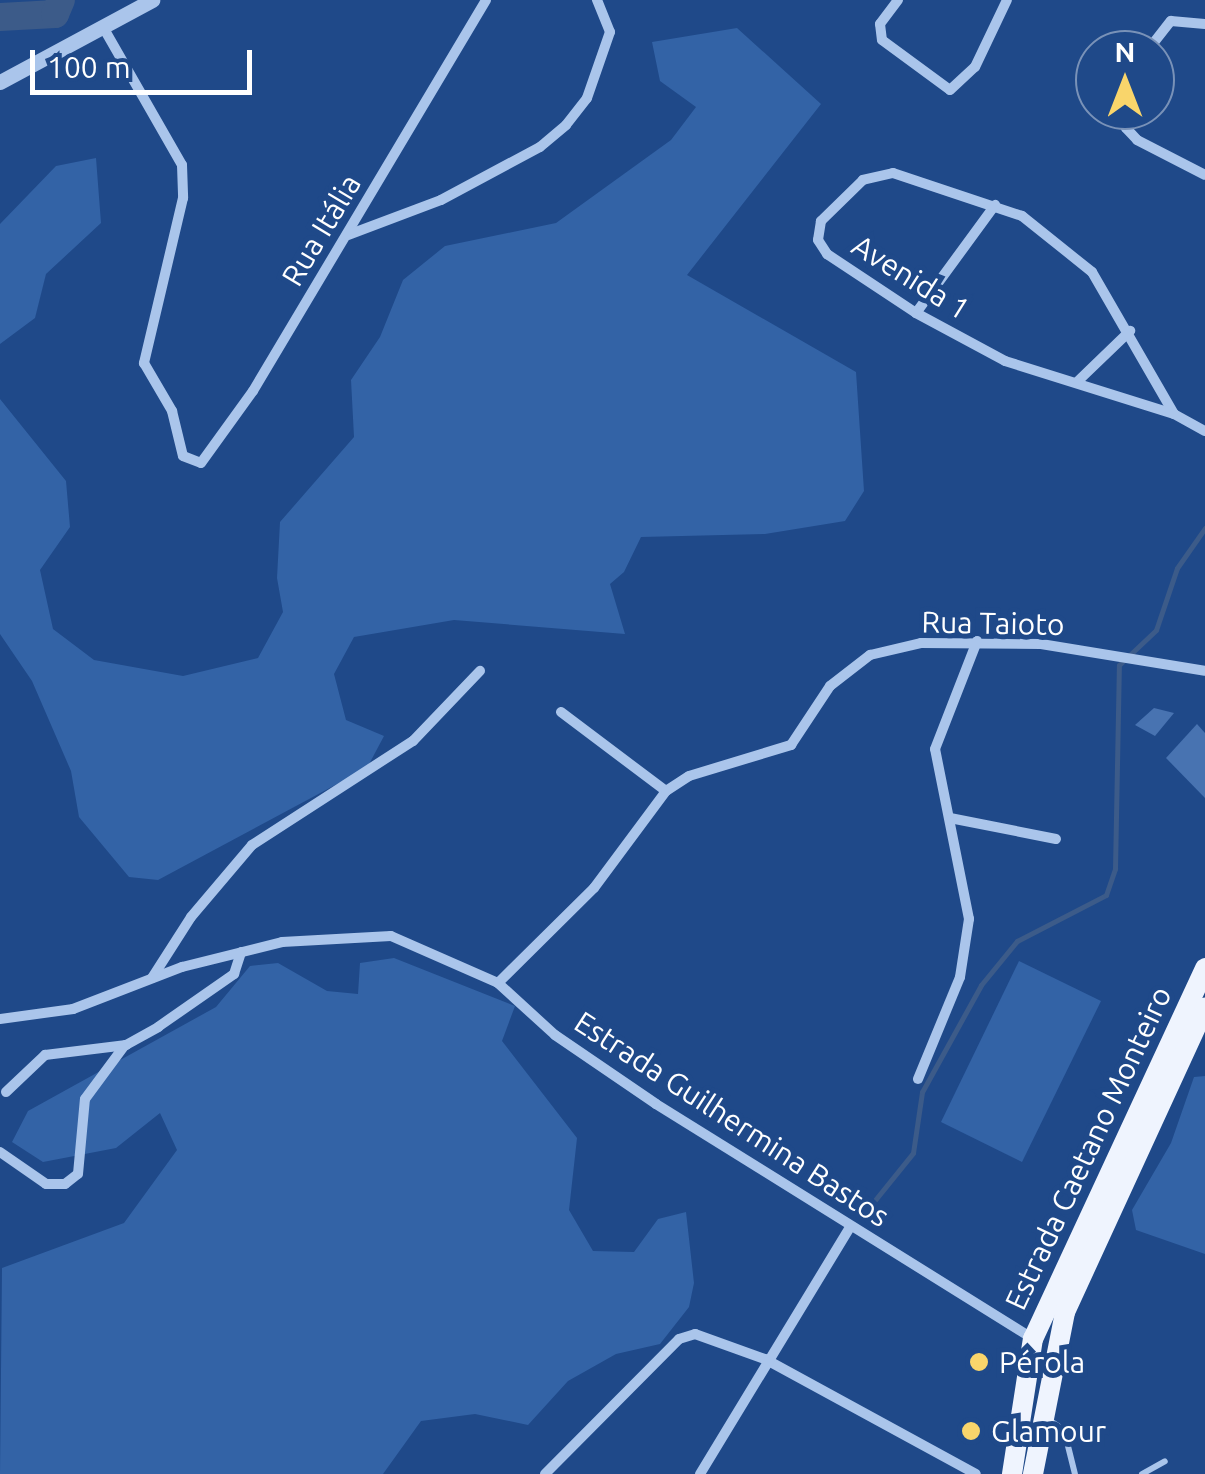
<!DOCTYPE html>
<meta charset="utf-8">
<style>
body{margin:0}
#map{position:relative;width:1205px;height:1474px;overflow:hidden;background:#1f4989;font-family:Ubuntu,sans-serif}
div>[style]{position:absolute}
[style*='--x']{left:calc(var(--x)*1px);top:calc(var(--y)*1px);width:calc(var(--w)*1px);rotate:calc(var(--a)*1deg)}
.green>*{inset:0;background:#3363a6}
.stream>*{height:5px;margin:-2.5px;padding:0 2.5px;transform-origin:2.5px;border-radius:2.5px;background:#3c5b89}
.river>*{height:28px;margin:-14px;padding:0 14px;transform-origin:14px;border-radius:14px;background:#3c5b89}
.building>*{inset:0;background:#4873b1}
.service>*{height:6px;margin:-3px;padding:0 3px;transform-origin:3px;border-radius:3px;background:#aac5eb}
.minor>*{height:10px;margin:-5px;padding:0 5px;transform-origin:5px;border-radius:5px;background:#aac5eb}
.tertiary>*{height:15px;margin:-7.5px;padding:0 7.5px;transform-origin:7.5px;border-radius:7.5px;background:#aac5eb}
.primary>*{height:20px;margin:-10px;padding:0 10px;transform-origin:10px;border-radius:10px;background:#eff4fe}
.dots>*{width:28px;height:28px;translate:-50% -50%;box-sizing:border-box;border:5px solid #1f4989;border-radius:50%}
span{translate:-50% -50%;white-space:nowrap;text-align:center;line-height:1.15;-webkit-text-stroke:10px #1f4989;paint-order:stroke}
.street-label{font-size:30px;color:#fff}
.poi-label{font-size:30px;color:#fff}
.left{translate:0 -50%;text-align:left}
.north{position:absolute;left:1075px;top:30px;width:100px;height:100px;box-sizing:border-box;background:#1f4989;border:2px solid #7992b8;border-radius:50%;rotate:0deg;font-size:28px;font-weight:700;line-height:40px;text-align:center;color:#fff}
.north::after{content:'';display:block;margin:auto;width:35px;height:45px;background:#f9d56b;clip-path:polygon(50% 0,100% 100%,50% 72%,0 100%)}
.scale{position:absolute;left:30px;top:50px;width:222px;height:45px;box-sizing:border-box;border:5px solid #fff;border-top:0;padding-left:12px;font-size:30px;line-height:35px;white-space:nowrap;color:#fff;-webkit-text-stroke:8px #1f4989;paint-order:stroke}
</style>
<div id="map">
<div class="green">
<div style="clip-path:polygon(737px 28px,821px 104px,687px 275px,856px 372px,864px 491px,845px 521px,765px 534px,641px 537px,624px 572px,610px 584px,625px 634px,454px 620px,354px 637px,334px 674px,346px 720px,384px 736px,367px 768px,158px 880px,129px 877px,79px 817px,71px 771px,32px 681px,0 634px,0 399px,66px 481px,70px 527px,40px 570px,53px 629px,94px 660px,183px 676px,258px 658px,283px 612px,277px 578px,280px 522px,354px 437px,351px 380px,380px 337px,403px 280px,445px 246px,556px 223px,671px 140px,696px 107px,660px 81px,652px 42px)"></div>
<div style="clip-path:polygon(96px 158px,101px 223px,46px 274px,35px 318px,0 344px,0 224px,56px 166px)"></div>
<div style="clip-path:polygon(394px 958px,515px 1006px,502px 1041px,577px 1138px,569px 1210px,593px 1251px,634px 1252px,658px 1219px,686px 1212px,694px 1283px,689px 1307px,660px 1344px,616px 1354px,568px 1381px,528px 1425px,475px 1414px,421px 1421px,383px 1474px,0 1474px,2px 1268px,124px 1223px,177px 1150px,160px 1113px,116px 1148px,43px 1162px,12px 1142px,28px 1111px,216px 1007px,250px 966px,278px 963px,327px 991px,358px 994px,360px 963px)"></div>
<div style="clip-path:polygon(1019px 961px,1101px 1001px,1022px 1162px,941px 1122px)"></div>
<div style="clip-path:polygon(1205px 1076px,1205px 1254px,1136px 1230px,1132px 1210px,1171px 1143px,1194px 1077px)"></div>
</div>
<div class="stream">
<div style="--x:871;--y:1205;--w:67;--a:-51.1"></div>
<div style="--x:913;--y:1153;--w:62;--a:-81.6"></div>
<div style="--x:922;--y:1092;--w:122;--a:-61.1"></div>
<div style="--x:981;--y:985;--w:57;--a:-50.7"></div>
<div style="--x:1017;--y:941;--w:100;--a:-27.3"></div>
<div style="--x:1106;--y:895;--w:28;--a:-71"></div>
<div style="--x:1115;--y:869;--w:204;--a:-88.9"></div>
<div style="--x:1119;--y:665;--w:51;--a:-43.4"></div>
<div style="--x:1156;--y:630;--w:65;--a:-71.3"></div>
<div style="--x:1177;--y:568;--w:49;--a:-55"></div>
</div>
<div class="river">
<div style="--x:0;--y:17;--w:55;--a:-3.1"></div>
<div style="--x:55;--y:14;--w:15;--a:-67"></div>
</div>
<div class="building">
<div style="clip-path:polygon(1154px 708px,1174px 713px,1155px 736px,1135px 725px)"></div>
<div style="clip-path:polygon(1197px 724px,1205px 733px,1205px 798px,1166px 758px)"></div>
</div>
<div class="service">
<div style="--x:1049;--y:1420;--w:18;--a:34"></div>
<div style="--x:1064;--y:1430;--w:45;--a:76"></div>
<div style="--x:1142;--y:1474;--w:26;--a:-29"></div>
</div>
<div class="minor">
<div style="--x:898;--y:0;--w:30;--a:127"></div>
<div style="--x:880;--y:24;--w:16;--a:83"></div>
<div style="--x:882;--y:40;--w:84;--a:36.3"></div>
<div style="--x:950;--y:90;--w:34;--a:-43"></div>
<div style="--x:975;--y:67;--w:74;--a:-64.5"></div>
<div style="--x:103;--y:27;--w:159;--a:60.2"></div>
<div style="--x:182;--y:165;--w:33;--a:88"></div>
<div style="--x:183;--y:198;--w:170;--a:103.3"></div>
<div style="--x:144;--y:363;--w:56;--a:59.7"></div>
<div style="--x:172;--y:411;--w:46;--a:76.3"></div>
<div style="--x:183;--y:456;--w:19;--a:21"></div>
<div style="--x:201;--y:463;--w:89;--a:-54.2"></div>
<div style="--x:253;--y:391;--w:455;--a:-59.2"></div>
<div style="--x:1148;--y:50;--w:37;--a:-52"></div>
<div style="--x:1171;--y:21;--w:34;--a:5"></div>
<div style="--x:1124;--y:110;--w:18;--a:84"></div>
<div style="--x:1126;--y:128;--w:16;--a:47"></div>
<div style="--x:1137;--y:140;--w:76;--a:27.2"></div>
<div style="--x:348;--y:235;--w:99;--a:-20.6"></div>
<div style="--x:441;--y:200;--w:112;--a:-28.2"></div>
<div style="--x:540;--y:147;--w:34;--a:-40"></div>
<div style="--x:566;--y:125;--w:34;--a:-52"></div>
<div style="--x:587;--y:98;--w:70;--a:-70.8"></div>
<div style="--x:610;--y:32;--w:35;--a:-112"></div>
<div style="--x:916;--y:313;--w:134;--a:-53.8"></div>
<div style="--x:1077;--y:382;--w:74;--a:-43.9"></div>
<div style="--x:1174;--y:414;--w:164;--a:-120"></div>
<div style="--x:1092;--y:272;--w:90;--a:-141.3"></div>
<div style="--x:1022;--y:216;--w:136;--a:-161.6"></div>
<div style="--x:893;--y:173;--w:31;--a:167"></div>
<div style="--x:863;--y:180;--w:59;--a:135.7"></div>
<div style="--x:821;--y:221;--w:19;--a:99"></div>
<div style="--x:818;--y:240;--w:17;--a:57"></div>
<div style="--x:827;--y:254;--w:107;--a:33.5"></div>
<div style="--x:916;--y:313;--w:101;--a:28.3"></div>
<div style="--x:1005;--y:361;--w:177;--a:17.4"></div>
<div style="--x:1174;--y:414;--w:35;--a:29"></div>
<div style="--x:561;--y:712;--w:131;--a:37"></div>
<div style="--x:950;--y:818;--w:108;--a:11.2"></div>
<div style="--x:152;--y:978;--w:72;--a:-57.4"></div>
<div style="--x:191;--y:917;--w:94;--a:-49.7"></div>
<div style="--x:252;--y:845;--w:192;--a:-32.9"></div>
<div style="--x:413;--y:741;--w:97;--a:-46.3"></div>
<div style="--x:498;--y:983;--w:135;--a:-44.7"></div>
<div style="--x:594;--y:888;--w:121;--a:-53.4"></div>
<div style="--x:666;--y:791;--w:27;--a:-33"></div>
<div style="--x:689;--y:776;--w:107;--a:-16.9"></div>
<div style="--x:791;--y:745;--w:71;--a:-56.5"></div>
<div style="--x:830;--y:686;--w:51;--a:-37.8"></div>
<div style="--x:870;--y:655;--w:52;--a:-13.2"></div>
<div style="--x:921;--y:643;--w:120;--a:0.5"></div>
<div style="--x:1041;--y:644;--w:166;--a:9.3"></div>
<div style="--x:0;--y:1019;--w:74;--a:-7.8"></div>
<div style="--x:73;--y:1009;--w:117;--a:-21.1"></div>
<div style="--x:182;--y:967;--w:103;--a:-14"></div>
<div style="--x:282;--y:942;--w:109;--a:-3.2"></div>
<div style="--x:391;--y:936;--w:117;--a:23.7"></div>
<div style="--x:498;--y:983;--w:77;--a:42.4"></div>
<div style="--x:555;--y:1035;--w:122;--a:34.3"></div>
<div style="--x:656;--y:1104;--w:444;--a:31.9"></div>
<div style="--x:918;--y:1079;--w:110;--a:-67.6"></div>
<div style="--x:960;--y:977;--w:59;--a:-81.2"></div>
<div style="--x:969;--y:919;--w:173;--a:-101.3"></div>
<div style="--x:935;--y:749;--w:116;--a:-68.7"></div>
<div style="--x:6;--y:1092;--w:54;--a:-43.5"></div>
<div style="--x:45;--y:1055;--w:82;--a:-7"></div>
<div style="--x:126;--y:1045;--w:37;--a:-29"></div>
<div style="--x:158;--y:1027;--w:93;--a:-34.9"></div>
<div style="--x:234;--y:974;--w:23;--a:-72"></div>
<div style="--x:0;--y:1152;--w:56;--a:34.8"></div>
<div style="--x:46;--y:1184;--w:19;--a:0"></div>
<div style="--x:65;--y:1184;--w:16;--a:-38"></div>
<div style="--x:78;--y:1174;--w:75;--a:-84.7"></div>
<div style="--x:85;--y:1099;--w:67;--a:-53.5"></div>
<div style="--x:545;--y:1474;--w:190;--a:-45.2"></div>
<div style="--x:679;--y:1339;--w:17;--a:-17"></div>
<div style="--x:695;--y:1334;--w:74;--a:19.7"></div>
<div style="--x:765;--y:1359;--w:240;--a:28.6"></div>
<div style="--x:700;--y:1474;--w:290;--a:-58.7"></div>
</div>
<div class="tertiary">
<div style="--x:0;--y:82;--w:173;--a:-28.3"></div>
</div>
<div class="primary">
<div style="--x:1012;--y:1474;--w:137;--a:-81.2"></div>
<div style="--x:1033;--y:1339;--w:409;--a:-65.1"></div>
<div style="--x:1033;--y:1474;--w:165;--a:-78.8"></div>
<div style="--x:1065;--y:1312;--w:335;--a:-65.3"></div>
</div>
<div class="dots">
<div style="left:979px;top:1362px;background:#f9d56b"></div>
<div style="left:971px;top:1431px;background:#f9d56b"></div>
</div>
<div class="street-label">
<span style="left:321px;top:230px;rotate:-59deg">Rua Itália</span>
<span style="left:911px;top:277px;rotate:32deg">Avenida 1</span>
<span style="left:993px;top:623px;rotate:1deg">Rua Taioto</span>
<span style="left:732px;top:1119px;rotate:33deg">Estrada Guilhermina Bastos</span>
<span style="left:1088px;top:1148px;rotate:-65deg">Estrada Caetano Monteiro</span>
</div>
<div class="poi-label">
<span class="left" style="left:999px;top:1362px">Pérola</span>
<span class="left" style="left:991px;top:1431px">Glamour</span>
</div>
<div class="north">N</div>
<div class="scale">100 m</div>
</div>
